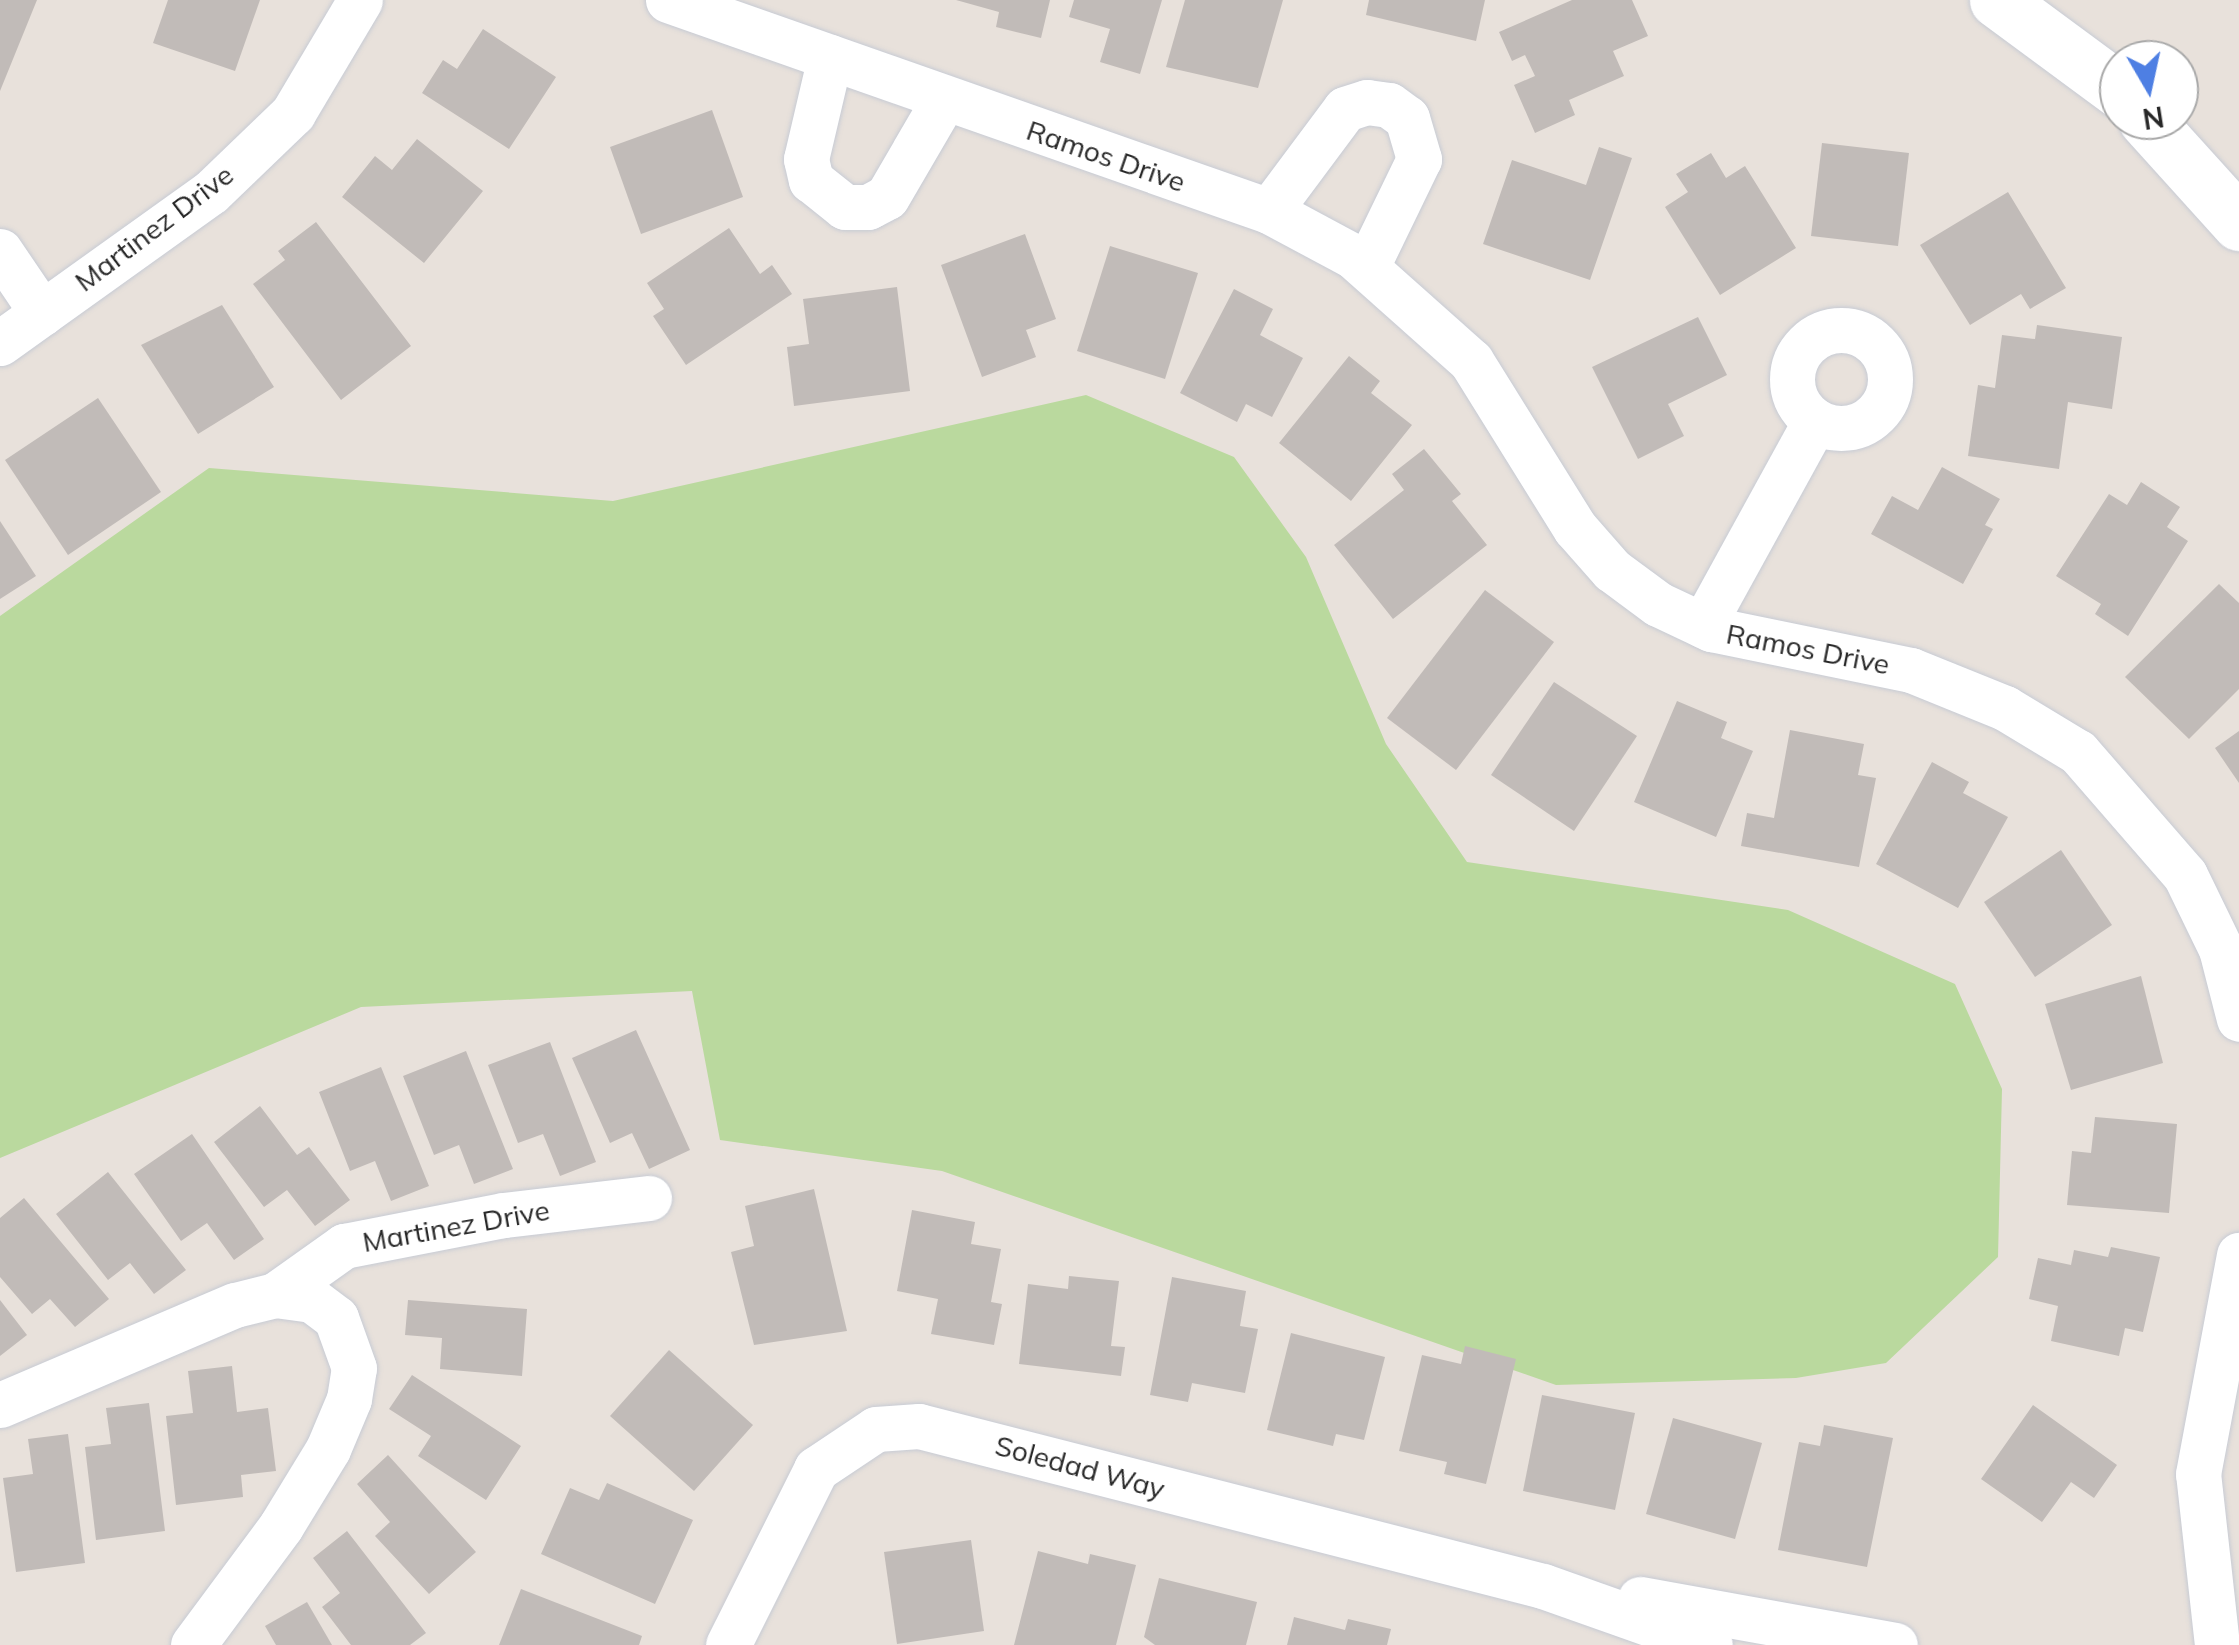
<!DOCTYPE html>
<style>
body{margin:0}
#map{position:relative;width:2239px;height:1645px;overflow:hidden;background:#e8e1db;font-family:Mulish,sans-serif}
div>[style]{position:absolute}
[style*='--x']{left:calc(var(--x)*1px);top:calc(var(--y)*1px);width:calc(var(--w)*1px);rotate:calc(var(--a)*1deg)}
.green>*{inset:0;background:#bad99e}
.building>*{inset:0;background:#c1bbb8}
.roads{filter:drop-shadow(0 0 2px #c7cbd4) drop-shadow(0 0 2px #c7cbd4)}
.minor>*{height:45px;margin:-22.5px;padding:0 22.5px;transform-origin:22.5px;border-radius:22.5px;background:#fff}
.minor>.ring{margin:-22.5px;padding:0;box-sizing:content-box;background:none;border:45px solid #fff;border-radius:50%}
.tertiary>*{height:55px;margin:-27.5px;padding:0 27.5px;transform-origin:27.5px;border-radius:27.5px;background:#fff}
span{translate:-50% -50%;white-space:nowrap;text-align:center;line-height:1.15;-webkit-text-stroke:8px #fff;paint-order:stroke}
.street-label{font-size:28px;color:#282828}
.north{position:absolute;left:2099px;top:40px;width:100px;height:100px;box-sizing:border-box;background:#fff;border:2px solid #a9a9a9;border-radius:50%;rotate:171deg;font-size:28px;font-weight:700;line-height:40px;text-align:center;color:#282828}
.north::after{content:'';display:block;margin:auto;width:35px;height:45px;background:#4e7fe3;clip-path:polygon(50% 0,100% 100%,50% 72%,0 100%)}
</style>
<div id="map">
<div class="green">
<div style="clip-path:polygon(1086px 395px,1234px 457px,1306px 557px,1386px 744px,1467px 862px,1788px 910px,1955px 984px,2002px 1089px,1998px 1257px,1886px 1363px,1796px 1378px,1556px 1385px,942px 1171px,720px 1140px,692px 991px,361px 1007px,0 1158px,0 616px,209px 468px,613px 501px)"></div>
</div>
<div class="building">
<div style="clip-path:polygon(0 0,37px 0,0 91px)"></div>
<div style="clip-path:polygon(168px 0,260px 0,235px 71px,153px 43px)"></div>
<div style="clip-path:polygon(956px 0,1050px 0,1041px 38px,996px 27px,999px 12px)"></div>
<div style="clip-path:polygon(1074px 0,1162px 0,1140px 74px,1100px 62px,1110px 29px,1069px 17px)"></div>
<div style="clip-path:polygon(1185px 0,1283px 0,1258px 88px,1166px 67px)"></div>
<div style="clip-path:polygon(1369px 0,1485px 0,1476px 41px,1366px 15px)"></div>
<div style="clip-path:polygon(1572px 0,1632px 0,1648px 36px,1613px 51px,1624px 76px,1569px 100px,1575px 115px,1535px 133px,1514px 85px,1535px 76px,1525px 55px,1512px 61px,1499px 32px)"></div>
<div style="clip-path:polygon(483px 29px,556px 77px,509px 149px,422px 93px,443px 60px,457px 69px)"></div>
<div style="clip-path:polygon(712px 110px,743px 197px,641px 234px,610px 147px)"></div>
<div style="clip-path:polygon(417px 139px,483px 191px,424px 263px,342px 197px,375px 156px,392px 170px)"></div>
<div style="clip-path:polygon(1822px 143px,1909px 153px,1898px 246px,1811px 236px)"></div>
<div style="clip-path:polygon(1599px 147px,1632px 158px,1590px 280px,1483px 244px,1512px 160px,1586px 185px)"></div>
<div style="clip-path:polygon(1711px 153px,1726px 178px,1745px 166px,1796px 248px,1720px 295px,1665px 207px,1688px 192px,1676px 174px)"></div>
<div style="clip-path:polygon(2008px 192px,2066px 288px,2030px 309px,2021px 294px,1970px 325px,1920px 245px)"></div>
<div style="clip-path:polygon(316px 222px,411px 346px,341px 400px,253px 284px,285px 260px,278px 251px)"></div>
<div style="clip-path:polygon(729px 228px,760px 274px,772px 265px,792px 294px,686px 365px,653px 316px,664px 309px,647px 283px)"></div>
<div style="clip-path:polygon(1025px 234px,1056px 319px,1026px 330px,1036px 357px,982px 377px,941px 265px)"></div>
<div style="clip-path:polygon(1110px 246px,1198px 273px,1165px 379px,1077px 351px)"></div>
<div style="clip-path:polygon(897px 287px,910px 391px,794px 406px,787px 347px,809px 344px,803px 299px)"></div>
<div style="clip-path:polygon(1234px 289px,1273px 309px,1260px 335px,1303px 358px,1272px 417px,1246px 404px,1237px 422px,1180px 393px)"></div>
<div style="clip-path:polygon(222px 305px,274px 387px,198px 434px,141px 345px)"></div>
<div style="clip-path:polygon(1698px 317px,1727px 375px,1668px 404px,1684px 436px,1638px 459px,1592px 367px)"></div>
<div style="clip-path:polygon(2037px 325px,2122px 337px,2112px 409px,2068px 402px,2059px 469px,1968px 456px,1978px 385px,1995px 388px,2002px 335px,2035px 339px)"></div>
<div style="clip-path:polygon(1349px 356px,1380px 381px,1371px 393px,1412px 425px,1351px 501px,1279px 443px)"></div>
<div style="clip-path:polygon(98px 398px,161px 492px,68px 555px,5px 460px)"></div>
<div style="clip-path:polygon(1424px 449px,1461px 494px,1452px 501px,1487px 545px,1393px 619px,1334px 545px,1404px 490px,1392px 474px)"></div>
<div style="clip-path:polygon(1942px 467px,2000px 499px,1985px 525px,1993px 529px,1963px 584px,1871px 534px,1892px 496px,1918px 510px)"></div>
<div style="clip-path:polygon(2141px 482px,2180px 507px,2167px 527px,2188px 541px,2128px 636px,2095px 614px,2101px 604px,2056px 576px,2109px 494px,2127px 505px)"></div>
<div style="clip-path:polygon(0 521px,36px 576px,0 599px)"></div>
<div style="clip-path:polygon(2219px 584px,2239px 603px,2239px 689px,2189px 739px,2125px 677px)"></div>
<div style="clip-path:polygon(1485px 590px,1554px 642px,1456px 770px,1387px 718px)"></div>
<div style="clip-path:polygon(1554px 682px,1637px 736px,1574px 831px,1491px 775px)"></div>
<div style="clip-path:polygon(1677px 701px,1727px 722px,1721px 738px,1753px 751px,1716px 837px,1634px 802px)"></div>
<div style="clip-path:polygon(1790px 730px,1864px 744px,1858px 775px,1876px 778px,1859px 867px,1741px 846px,1747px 813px,1774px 818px)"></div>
<div style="clip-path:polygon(2239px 731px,2239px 783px,2215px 748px)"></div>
<div style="clip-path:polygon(1932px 762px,1969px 782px,1963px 793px,2008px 817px,1958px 908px,1876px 864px)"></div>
<div style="clip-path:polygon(2061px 850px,2112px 925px,2035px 977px,1984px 902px)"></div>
<div style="clip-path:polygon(2141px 976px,2163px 1063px,2071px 1090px,2045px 1004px)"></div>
<div style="clip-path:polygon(636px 1030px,690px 1150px,649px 1169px,632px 1133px,610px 1143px,572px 1058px)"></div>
<div style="clip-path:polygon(550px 1042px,596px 1162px,560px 1176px,543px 1134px,518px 1143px,488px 1065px)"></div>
<div style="clip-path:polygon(466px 1051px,513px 1169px,474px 1184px,459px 1145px,434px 1155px,403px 1076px)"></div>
<div style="clip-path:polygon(381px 1067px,429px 1186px,391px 1201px,375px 1161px,350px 1171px,319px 1092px)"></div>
<div style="clip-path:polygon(260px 1106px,297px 1155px,309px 1147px,350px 1200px,315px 1226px,287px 1190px,264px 1207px,214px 1142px)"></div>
<div style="clip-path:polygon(2095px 1117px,2177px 1124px,2169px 1213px,2067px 1205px,2072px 1151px,2091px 1153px)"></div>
<div style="clip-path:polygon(192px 1134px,264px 1239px,234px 1260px,207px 1223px,181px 1241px,134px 1174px)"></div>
<div style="clip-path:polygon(108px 1172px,186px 1270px,154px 1294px,130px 1263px,108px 1280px,56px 1214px)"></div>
<div style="clip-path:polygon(814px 1189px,847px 1331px,754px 1345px,731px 1252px,754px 1246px,745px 1206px)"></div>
<div style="clip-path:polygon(24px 1198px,109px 1299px,75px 1327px,50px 1299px,32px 1314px,0 1277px,0 1218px)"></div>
<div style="clip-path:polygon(912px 1210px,975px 1222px,971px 1244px,1001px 1249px,991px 1302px,1002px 1304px,994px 1345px,931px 1334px,938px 1299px,897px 1291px)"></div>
<div style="clip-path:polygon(2111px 1247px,2160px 1257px,2143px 1332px,2125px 1328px,2119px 1356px,2051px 1341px,2058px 1306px,2029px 1299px,2038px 1258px,2071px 1265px,2074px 1250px,2108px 1257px)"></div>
<div style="clip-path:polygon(1069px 1276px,1119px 1281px,1111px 1346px,1125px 1347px,1121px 1376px,1019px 1364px,1028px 1284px,1068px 1289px)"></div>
<div style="clip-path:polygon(1172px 1277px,1246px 1291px,1240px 1326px,1258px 1329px,1245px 1393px,1192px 1383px,1188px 1402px,1150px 1395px)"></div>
<div style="clip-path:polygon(0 1300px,27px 1335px,0 1356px)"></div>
<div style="clip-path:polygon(408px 1300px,527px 1309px,522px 1376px,440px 1369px,442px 1338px,405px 1335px)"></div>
<div style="clip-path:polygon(1291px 1333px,1385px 1357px,1364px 1440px,1336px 1434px,1333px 1446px,1267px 1430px)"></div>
<div style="clip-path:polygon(1465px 1346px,1516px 1359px,1486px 1484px,1444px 1474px,1447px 1462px,1399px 1451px,1422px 1355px,1461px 1364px)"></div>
<div style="clip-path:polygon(669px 1350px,753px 1425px,694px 1491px,610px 1416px)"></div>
<div style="clip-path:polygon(232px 1366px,237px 1412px,268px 1408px,276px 1471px,241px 1475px,243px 1497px,176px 1505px,166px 1416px,193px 1413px,188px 1371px)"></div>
<div style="clip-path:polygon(412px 1375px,521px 1446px,486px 1500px,418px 1456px,431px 1436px,389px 1409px)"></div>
<div style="clip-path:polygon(1542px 1395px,1635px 1413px,1615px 1510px,1523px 1491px)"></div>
<div style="clip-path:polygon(149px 1403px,165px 1531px,96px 1540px,85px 1447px,111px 1444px,106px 1408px)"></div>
<div style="clip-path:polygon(2033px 1405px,2117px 1465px,2094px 1498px,2071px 1482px,2042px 1522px,1981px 1479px)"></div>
<div style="clip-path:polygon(1673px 1418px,1762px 1443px,1735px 1539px,1646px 1514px)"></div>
<div style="clip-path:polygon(1824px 1425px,1893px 1438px,1867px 1567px,1778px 1550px,1799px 1442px,1820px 1446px)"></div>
<div style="clip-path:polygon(68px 1434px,85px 1563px,16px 1572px,3px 1478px,33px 1474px,28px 1439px)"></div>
<div style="clip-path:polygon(388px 1455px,476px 1552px,429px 1594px,375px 1536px,390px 1522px,357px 1484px)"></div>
<div style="clip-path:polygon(607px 1483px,693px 1520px,655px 1604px,541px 1554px,570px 1488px,599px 1500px)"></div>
<div style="clip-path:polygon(347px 1531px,426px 1633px,410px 1645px,351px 1645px,322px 1607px,340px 1593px,313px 1558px)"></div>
<div style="clip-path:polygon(971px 1540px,984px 1631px,897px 1644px,884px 1552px)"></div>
<div style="clip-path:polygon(1038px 1551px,1088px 1564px,1090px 1554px,1136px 1565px,1116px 1645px,1014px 1645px)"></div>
<div style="clip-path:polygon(1159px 1578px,1257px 1602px,1246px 1645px,1155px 1645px,1144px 1637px)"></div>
<div style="clip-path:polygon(521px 1589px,642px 1636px,639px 1645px,499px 1645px)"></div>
<div style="clip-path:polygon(307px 1602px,332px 1645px,276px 1645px,265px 1626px)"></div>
<div style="clip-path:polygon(1294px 1617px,1345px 1630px,1348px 1619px,1391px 1629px,1387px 1645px,1287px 1645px)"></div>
</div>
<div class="roads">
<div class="minor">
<div style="--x:668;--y:0;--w:637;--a:19.35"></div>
<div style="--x:1269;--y:211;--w:95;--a:28.2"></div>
<div style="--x:1353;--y:256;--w:158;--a:41.7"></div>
<div style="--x:1471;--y:361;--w:197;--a:58.1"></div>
<div style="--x:1575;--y:528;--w:56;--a:48.6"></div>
<div style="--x:1612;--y:570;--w:57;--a:36.5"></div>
<div style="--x:1658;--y:604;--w:59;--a:25.3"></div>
<div style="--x:1711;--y:629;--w:204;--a:11.6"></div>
<div style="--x:1911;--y:670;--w:101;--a:22"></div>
<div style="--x:2005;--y:708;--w:85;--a:31.1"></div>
<div style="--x:2078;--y:752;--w:163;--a:49"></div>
<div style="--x:2185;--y:875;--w:82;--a:64.1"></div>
<div style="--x:2221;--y:949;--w:72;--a:75.6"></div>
<div style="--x:830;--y:57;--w:105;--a:103.2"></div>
<div style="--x:806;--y:159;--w:22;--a:77"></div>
<div style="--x:811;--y:180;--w:43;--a:38.5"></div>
<div style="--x:845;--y:207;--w:23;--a:0"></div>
<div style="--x:868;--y:207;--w:21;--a:-28"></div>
<div style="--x:887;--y:197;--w:113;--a:-59.8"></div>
<div style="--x:1269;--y:211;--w:127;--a:-53.3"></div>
<div style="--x:1345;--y:109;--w:23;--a:-18"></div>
<div style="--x:1367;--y:102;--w:22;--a:8"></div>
<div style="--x:1389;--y:105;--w:22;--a:36"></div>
<div style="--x:1407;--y:118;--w:43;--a:73.7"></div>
<div style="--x:1419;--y:159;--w:119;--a:115.9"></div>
<div style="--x:0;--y:251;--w:75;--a:55.9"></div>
<div class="ring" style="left:1792px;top:330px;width:53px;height:53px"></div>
<div style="--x:0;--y:343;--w:259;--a:-35.6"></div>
<div style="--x:211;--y:192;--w:114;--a:-43.9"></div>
<div style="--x:293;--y:113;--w:131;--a:-59.3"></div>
<div style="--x:1703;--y:625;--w:233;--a:-61.2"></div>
<div style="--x:0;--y:1405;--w:255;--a:-23.1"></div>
<div style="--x:235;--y:1305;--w:41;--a:-14"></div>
<div style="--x:275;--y:1295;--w:85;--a:-35.4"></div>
<div style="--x:344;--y:1246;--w:163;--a:-11"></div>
<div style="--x:504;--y:1215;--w:146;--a:-6.7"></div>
<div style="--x:1640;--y:1599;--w:259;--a:10.2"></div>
<div style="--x:193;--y:1645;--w:148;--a:-53.5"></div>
<div style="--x:281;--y:1526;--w:90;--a:-58.6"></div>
<div style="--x:328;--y:1449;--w:54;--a:-67.2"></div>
<div style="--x:349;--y:1399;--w:31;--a:-81"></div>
<div style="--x:354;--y:1368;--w:53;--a:-109.8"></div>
<div style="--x:336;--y:1318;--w:30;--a:-143"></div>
<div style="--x:312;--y:1300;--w:37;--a:-172"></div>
<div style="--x:728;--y:1645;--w:197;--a:-63.4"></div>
<div style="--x:816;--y:1469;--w:72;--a:-33.7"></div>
<div style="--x:876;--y:1429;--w:43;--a:-4"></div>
<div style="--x:919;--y:1426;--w:644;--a:14.38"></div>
<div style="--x:1543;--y:1586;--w:177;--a:19.5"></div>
<div style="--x:2217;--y:1645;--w:172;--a:-96.3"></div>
<div style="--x:2198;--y:1474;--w:223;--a:-79.4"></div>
</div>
<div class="tertiary">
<div style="--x:1997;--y:0;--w:152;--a:36.4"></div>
<div style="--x:2146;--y:120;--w:139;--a:47.9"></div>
</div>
</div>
<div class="street-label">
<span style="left:1106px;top:156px;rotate:19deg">Ramos Drive</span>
<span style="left:154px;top:228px;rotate:-37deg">Martinez Drive</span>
<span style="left:1808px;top:649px;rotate:11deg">Ramos Drive</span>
<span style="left:456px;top:1226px;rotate:-10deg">Martinez Drive</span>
<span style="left:1080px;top:1467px;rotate:15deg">Soledad Way</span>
</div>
<div class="north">N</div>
</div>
